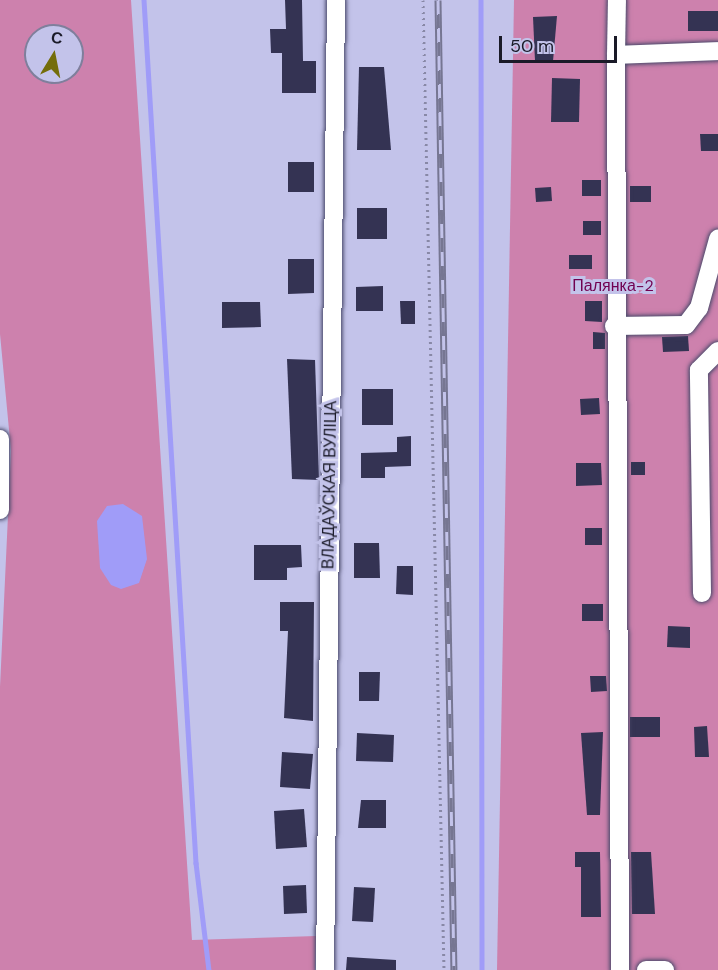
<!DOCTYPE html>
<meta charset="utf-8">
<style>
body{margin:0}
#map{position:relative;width:718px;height:970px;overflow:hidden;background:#c3c3ea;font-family:"DM Sans",sans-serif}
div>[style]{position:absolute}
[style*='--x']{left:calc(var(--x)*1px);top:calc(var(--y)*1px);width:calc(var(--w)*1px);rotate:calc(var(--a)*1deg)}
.green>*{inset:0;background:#cd81ad}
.water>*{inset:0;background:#a09cf8}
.stream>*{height:4.5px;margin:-2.25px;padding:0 2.25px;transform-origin:2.25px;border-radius:2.25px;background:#a09cf8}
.building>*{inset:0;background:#343353}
.path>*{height:3px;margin-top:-1.5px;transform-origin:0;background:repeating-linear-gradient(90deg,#8888a6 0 1.5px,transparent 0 6px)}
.roads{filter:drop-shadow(0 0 2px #4a4a6b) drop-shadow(0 0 2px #4a4a6b)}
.minor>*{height:18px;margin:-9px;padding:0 9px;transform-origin:9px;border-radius:9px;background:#fff}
.rail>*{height:7px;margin-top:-3.5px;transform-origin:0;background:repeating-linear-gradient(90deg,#c3c3ea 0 14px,#767692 0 28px);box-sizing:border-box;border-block:2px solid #767692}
span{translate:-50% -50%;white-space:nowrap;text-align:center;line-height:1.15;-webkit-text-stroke:6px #c3c3ea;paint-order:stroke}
.park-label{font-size:16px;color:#710151}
.street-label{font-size:16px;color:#1a1a28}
.north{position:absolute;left:24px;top:24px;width:60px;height:60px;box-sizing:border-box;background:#c3c3ea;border:2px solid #7f7f9c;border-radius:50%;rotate:10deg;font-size:16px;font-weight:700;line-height:24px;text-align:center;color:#1a1a28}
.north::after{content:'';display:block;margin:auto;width:21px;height:27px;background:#746d0a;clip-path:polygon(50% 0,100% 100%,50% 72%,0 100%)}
.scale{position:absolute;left:499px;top:36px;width:118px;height:27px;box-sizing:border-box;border:3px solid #1a1a28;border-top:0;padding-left:8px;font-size:18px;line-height:21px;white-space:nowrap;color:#1a1a28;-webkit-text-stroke:4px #c3c3ea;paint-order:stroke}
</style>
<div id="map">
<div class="green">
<div style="clip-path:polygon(evenodd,0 0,131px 0,192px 940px,316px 936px,315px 970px,0 970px,0 687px,11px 451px,0 334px,0 0,36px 36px,72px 36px,72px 72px,36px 72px,36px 36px)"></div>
<div style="clip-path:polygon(514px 0,718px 0,718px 970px,497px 970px)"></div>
</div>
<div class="water">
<div style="clip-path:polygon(123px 504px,142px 516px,147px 559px,139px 583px,121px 589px,111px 585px,100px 568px,97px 521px,107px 506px)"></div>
</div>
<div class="stream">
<div style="--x:144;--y:0;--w:865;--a:86.55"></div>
<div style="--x:196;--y:863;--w:108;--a:83.1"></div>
<div style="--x:481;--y:0;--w:970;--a:89.94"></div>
</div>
<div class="building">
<div style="clip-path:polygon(285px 0,302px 0,303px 61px,316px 61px,316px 93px,282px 93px,282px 53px,271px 53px,270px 29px,286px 29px)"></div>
<div style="clip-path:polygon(688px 11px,718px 11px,718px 31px,688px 31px)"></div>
<div style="clip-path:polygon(557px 16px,553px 61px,535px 61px,533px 17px)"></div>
<div style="clip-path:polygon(359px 67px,384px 67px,391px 150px,357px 150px)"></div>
<div style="clip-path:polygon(552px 78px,580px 79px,579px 122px,551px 122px)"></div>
<div style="clip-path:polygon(700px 134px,718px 134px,718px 151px,701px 151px)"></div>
<div style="clip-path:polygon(288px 162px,314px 162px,314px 192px,288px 192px)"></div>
<div style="clip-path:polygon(582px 180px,601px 180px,601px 196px,582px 196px)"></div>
<div style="clip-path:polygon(630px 186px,651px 186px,651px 202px,630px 202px)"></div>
<div style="clip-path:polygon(551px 187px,552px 201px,536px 202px,535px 188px)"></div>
<div style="clip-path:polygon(357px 208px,387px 208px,387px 239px,357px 239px)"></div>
<div style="clip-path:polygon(583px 221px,601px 221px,601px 235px,583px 235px)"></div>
<div style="clip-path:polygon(569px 255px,592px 255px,592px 269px,569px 269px)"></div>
<div style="clip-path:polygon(288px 259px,314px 259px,314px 293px,288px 294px)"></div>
<div style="clip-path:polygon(383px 286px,383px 311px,356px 311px,356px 287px)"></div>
<div style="clip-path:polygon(400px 301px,415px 301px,415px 324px,401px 324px)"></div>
<div style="clip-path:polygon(585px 301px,602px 301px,602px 322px,585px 321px)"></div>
<div style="clip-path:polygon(222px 302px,260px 302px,261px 327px,222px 328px)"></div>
<div style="clip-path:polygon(593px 332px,605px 333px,605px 349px,593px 349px)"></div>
<div style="clip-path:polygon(688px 336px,689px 351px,663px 352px,662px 337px)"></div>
<div style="clip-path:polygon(287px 359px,315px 360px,319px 480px,292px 479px)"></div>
<div style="clip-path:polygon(362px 389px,393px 389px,393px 425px,362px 425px)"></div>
<div style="clip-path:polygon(599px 398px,600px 414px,581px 415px,580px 399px)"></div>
<div style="clip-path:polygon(411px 436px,411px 466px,385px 467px,385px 478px,361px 478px,361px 453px,397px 452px,397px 437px)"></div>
<div style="clip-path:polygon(631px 462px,645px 462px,645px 475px,631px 475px)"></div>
<div style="clip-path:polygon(576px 463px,601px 463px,602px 485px,576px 486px)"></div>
<div style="clip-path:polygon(585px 528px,602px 528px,602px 545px,585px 545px)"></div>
<div style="clip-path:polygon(354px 543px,379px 543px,380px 578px,354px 578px)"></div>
<div style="clip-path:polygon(254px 545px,301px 545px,302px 567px,287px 568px,287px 580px,254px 580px)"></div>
<div style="clip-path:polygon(397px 566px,413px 566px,413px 595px,396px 594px)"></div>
<div style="clip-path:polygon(280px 602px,314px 602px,313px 721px,284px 718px,288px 631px,280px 631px)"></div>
<div style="clip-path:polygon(582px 604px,603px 604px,603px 621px,582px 621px)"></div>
<div style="clip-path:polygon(668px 626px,690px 627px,690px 648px,667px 647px)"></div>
<div style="clip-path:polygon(359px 672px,380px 672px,379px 701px,359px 701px)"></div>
<div style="clip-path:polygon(590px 676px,606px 676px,607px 691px,591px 692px)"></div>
<div style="clip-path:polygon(630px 717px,660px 717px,660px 737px,630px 737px)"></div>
<div style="clip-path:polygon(707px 726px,709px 757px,695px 757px,694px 727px)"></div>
<div style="clip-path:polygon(603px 732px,600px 815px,587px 815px,581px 733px)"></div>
<div style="clip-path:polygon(357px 733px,394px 735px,393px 762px,356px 761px)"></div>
<div style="clip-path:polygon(282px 752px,313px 754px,310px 789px,280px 787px)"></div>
<div style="clip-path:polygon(361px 800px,386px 800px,386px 828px,358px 828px)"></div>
<div style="clip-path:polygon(304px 809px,307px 847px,276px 849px,274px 811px)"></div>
<div style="clip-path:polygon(575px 852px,600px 852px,601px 917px,581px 917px,581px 867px,575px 867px)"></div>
<div style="clip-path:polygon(631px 852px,651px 852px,655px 914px,632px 914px)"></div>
<div style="clip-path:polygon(306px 885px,307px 913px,284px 914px,283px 886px)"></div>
<div style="clip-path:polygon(354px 887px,375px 888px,373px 922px,352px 921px)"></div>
<div style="clip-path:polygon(347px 957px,396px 960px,396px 970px,346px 970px)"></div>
</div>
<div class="path">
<div style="--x:423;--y:0;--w:970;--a:88.76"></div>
</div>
<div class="roads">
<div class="minor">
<div style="--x:616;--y:55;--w:55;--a:-89"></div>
<div style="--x:614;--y:326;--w:72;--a:-0.8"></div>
<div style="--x:686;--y:325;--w:21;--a:-53"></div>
<div style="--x:699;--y:308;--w:72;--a:-74.6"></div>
<div style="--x:0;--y:439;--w:71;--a:90"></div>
<div style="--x:702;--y:593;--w:223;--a:-90.8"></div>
<div style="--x:699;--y:370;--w:27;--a:-45"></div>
<div style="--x:325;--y:970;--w:970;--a:-89.35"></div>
<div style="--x:620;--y:970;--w:915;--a:-90.25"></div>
<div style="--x:616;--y:55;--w:102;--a:-2.2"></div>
<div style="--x:646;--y:970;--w:19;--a:0"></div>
</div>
</div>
<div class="rail">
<div style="--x:438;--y:0;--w:970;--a:89.06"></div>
</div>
<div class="park-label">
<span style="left:613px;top:286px">Палянка-2</span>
</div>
<div class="street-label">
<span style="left:330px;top:485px;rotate:-89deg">ВЛАДАЎСКАЯ ВУЛІЦА</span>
</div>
<div class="north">С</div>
<div class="scale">50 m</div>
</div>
